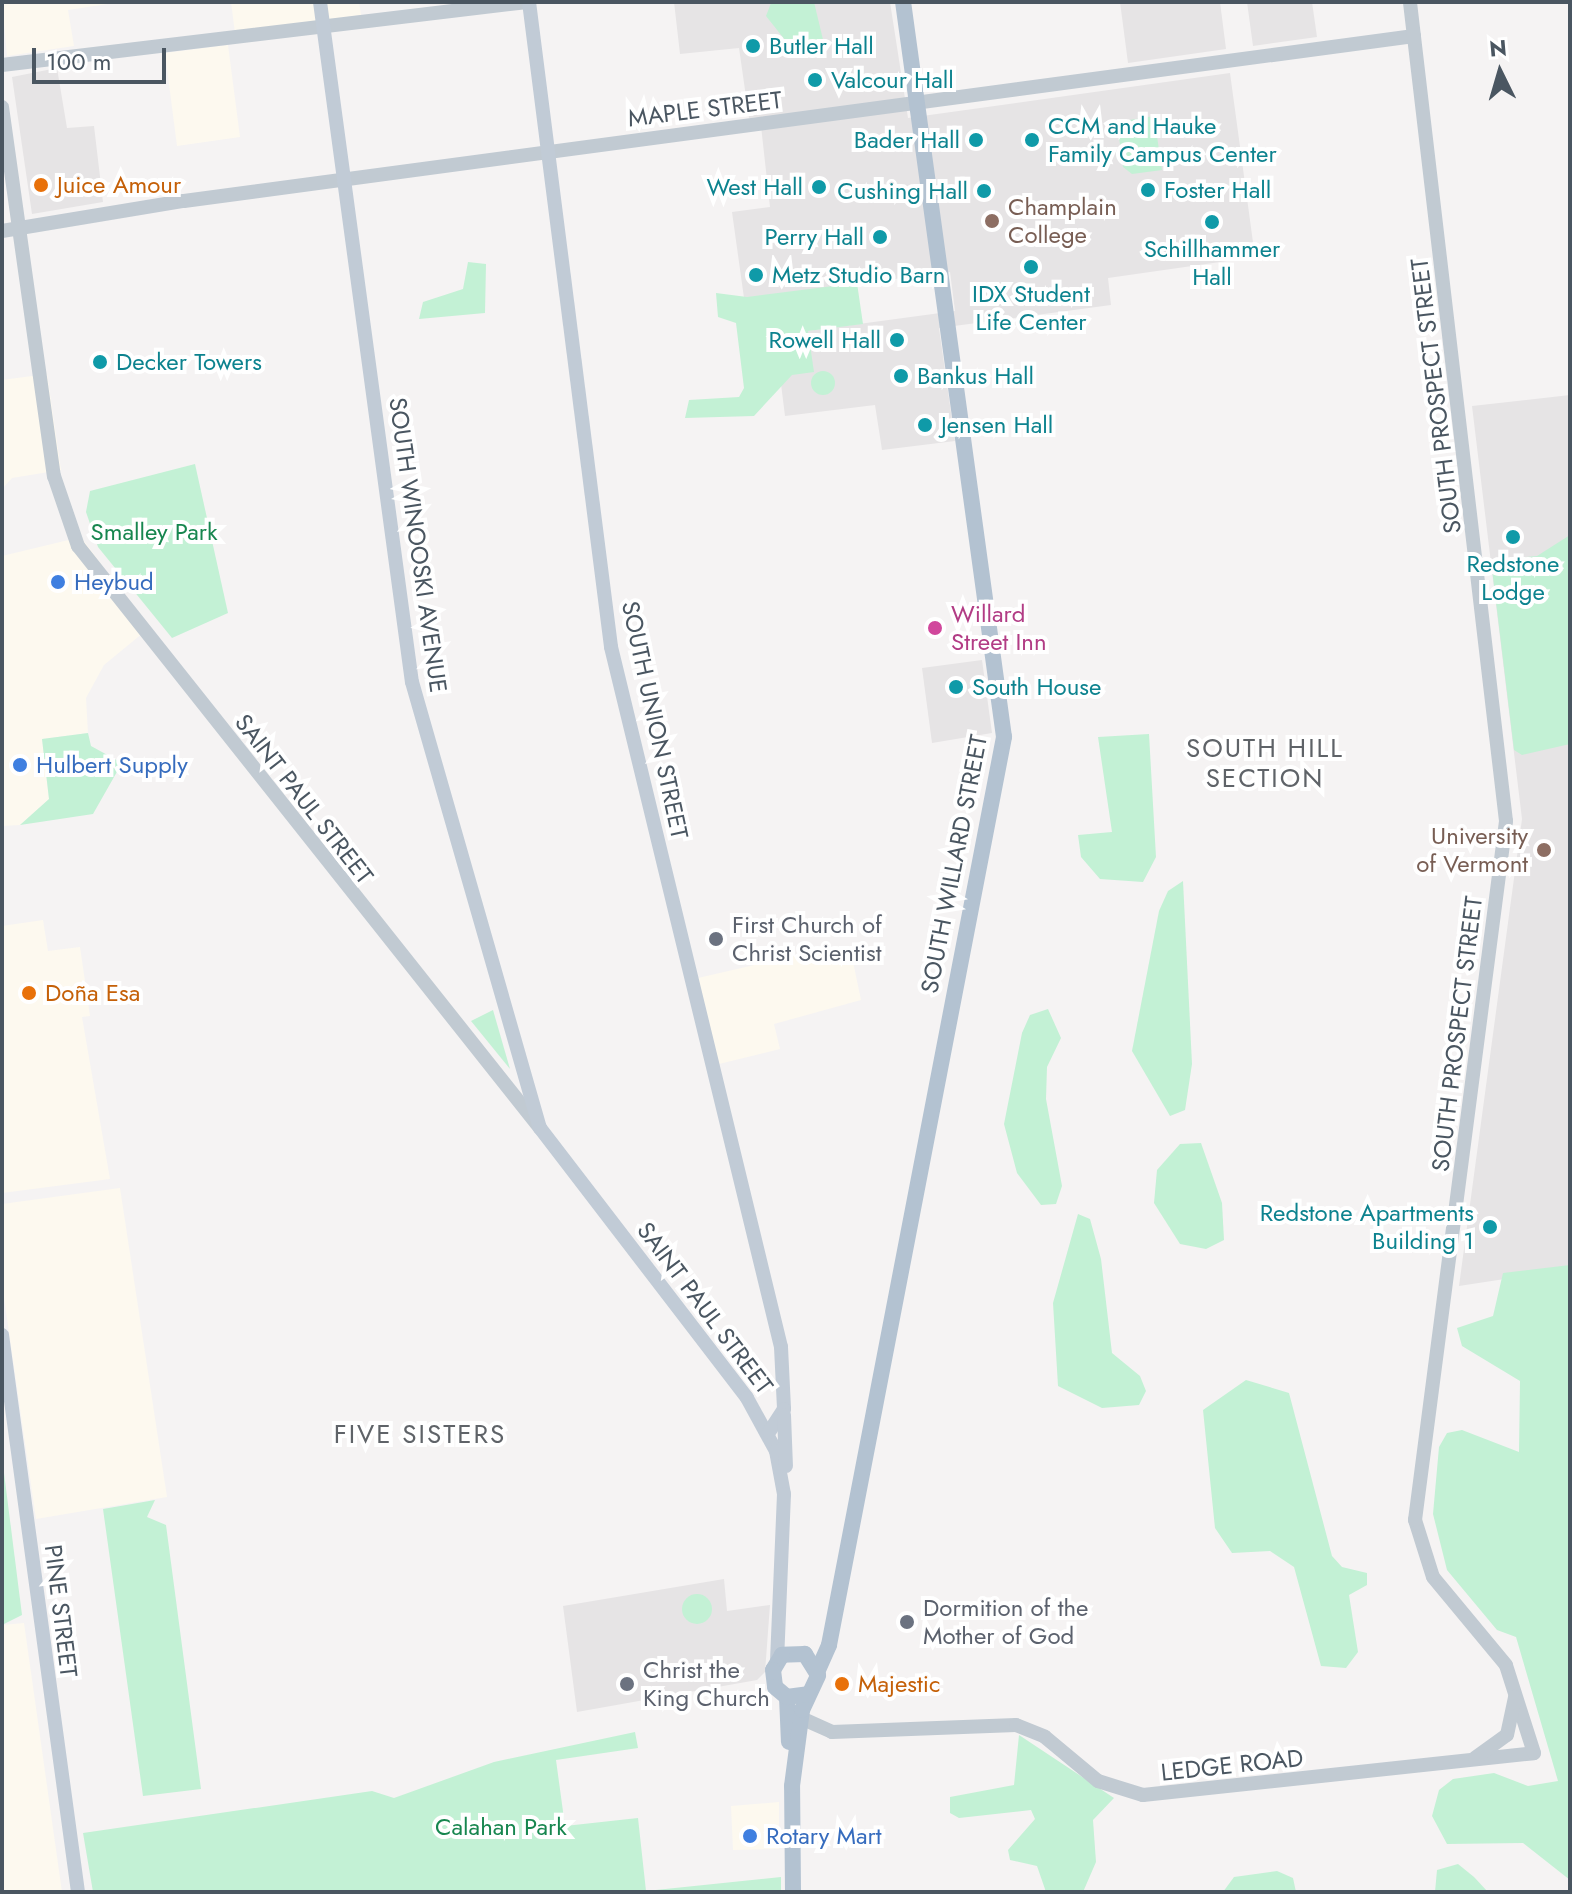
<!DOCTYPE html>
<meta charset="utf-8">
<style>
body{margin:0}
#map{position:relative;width:1572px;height:1894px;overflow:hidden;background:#f5f3f3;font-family:Jost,sans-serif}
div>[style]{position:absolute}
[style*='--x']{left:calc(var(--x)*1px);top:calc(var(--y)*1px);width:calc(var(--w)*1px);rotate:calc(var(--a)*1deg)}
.commercial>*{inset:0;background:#fdf9ef}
.education>*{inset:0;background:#e6e4e5}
.green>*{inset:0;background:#c3f1d5}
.round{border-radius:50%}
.tertiary>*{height:14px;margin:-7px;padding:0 7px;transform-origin:7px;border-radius:7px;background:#c1cad2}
.secondary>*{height:14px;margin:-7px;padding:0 7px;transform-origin:7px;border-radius:7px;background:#c1cbd6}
.primary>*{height:16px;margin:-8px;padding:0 8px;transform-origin:8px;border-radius:8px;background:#b3c2d1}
.dots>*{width:22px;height:22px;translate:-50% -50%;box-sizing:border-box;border:4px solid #fff;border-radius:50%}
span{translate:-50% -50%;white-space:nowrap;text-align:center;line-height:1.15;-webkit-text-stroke:8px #fff;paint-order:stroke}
.culture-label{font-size:24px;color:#0d838f}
.left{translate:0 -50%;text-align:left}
.right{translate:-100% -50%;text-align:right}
.street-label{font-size:24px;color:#4a5661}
.food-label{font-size:24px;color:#c56008}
.education-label{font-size:24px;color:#785e54}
.park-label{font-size:24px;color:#17864f}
.shop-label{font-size:24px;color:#366cbe}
.hotel-label{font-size:24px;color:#b23c85}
.worship-label{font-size:24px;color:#5b616d}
.neighbourhood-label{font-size:26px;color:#5f6368;letter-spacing:2px}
.frame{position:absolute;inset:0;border:4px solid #4a5661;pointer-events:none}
.north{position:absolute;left:1460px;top:32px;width:80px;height:80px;-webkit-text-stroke:6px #fff;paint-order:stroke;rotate:355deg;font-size:22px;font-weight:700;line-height:32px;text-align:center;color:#4a5661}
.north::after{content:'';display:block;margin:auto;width:28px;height:36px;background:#4a5661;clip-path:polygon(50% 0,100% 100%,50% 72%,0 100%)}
.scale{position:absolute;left:32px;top:48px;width:134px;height:36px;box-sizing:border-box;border:4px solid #4a5661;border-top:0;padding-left:10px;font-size:24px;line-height:28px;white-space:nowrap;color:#4a5661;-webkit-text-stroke:6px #fff;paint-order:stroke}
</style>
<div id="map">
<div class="commercial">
<div style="clip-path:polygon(2px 2px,121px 2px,68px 10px,74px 46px,7px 56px)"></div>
<div style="clip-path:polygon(231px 2px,359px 2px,361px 15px,235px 33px)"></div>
<div style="clip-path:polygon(228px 45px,240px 137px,177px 146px,165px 53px)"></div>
<div style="clip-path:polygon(47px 374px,61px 470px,12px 478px,2px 489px,2px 380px)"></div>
<div style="clip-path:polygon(81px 537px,149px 628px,104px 665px,86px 698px,88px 733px,42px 739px,49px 799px,20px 825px,2px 826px,2px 556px)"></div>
<div style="clip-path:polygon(43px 920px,48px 951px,80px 947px,90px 1016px,82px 1017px,110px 1179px,2px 1193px,2px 926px)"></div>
<div style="clip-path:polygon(823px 949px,851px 952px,861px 1000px,774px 1024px,780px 1049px,719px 1064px,698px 978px)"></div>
<div style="clip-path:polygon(120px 1188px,167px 1497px,36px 1519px,2px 1284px,2px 1204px)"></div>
<div style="clip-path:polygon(24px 1623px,62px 1892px,2px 1892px,2px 1625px)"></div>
<div style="clip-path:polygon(779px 1802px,779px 1849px,733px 1850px,731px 1806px)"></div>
</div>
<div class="education">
<div style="clip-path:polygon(674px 2px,890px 2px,908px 118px,1230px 73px,1255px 257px,1108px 278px,1111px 305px,939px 328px,955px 441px,882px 450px,875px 405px,785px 416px,780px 376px,807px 331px,955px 311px,950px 272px,744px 298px,732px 212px,770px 207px,760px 117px,749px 118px,739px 48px,680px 54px)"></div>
<div style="clip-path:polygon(1120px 2px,1220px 2px,1226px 49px,1128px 63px)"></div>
<div style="clip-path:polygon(1247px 2px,1312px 2px,1317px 37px,1253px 46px)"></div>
<div style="clip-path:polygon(57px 68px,67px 128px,94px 126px,103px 202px,32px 214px,12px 77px)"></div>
<div style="clip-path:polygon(1570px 395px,1570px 1269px,1459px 1286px,1522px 819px,1472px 406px)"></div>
<div style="clip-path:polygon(982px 660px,992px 733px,932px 743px,922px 668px)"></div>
<div style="clip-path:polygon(724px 1579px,727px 1611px,770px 1605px,765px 1672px,757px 1680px,577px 1712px,563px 1606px)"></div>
</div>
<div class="green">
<div style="clip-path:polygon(814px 2px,825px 48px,797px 55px,766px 16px,771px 3px)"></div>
<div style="clip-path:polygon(1154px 116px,1162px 170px,1132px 174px,1123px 167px,1117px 122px)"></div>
<div style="clip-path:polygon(468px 262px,486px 264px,485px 313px,419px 319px,423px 302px,463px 289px)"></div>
<div style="clip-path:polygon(857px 283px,863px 324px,808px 331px,814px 372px,792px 375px,754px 416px,685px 418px,689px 400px,739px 397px,744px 388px,736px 323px,718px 317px,716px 293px,747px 297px)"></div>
<div class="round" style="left:811px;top:371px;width:24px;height:24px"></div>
<div style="clip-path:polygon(195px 464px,228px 613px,172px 638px,98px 547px,86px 512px,90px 491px)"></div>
<div style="clip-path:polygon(1570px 535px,1570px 744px,1522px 755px,1514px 750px,1492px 569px,1497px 560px,1537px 556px)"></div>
<div style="clip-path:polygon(88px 733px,91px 746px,122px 763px,93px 814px,20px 825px,49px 799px,42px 739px)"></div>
<div style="clip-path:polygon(1149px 734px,1156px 857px,1143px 882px,1100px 879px,1081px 857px,1078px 835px,1112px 832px,1098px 737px)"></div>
<div style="clip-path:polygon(1183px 881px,1192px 1064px,1185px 1110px,1170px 1116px,1132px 1051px,1159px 911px,1168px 891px)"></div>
<div style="clip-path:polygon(1048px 1009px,1061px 1038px,1047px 1067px,1046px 1099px,1062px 1186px,1056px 1204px,1041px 1205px,1017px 1173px,1004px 1124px,1022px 1033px,1030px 1015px)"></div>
<div style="clip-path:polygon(493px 1010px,510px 1069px,471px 1021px)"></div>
<div style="clip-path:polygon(1201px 1143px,1222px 1203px,1224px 1240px,1206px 1249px,1180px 1244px,1154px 1203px,1157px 1170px,1180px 1144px)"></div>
<div style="clip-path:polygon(1078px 1214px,1090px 1219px,1101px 1259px,1112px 1353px,1140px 1376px,1146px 1391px,1139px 1405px,1102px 1408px,1058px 1386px,1053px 1303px)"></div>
<div style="clip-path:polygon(1570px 1265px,1570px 1880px,1523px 1843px,1447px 1844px,1432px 1816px,1439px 1790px,1453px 1779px,1494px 1773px,1528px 1786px,1558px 1781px,1516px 1637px,1497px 1630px,1447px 1570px,1433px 1514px,1439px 1447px,1447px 1433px,1462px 1430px,1519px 1452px,1520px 1381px,1462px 1346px,1457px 1328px,1493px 1316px,1503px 1273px)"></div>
<div style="clip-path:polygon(1246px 1380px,1289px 1393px,1332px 1556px,1342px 1567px,1367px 1573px,1367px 1585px,1349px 1595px,1358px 1652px,1346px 1668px,1321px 1666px,1294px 1567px,1270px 1551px,1232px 1553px,1215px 1528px,1203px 1410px)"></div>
<div style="clip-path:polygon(2px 1457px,22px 1615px,2px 1625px)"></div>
<div style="clip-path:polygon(155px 1500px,147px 1517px,166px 1525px,201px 1789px,143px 1796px,103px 1509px)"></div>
<div class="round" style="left:682px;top:1594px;width:30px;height:30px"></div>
<div style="clip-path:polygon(635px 1732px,638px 1748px,556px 1760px,565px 1826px,638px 1818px,646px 1891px,781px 1877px,781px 1892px,93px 1892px,83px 1833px,372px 1791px,394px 1798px,494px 1762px)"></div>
<div style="clip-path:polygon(1019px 1735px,1114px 1798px,1093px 1820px,1096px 1862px,1083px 1892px,1046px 1892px,1037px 1866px,1010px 1860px,1008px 1850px,1035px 1819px,1031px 1810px,959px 1818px,950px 1813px,950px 1797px,1014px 1785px)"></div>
<div style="clip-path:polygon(1458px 1864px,1474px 1877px,1488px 1892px,1435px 1892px,1437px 1870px)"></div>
<div style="clip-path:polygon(1277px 1871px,1293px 1878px,1296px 1892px,1223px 1892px,1234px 1877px)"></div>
</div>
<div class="tertiary">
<div style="--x:2;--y:65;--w:529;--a:-6.84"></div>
<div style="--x:2;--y:107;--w:373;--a:82"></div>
<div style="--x:54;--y:476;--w:74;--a:71.1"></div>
<div style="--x:78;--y:546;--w:743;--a:51.56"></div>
<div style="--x:2;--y:231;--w:184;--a:-9.4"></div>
<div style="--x:184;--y:201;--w:1241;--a:-7.64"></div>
<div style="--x:801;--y:1718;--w:34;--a:24"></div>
<div style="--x:832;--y:1732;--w:184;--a:-2.2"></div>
<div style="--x:1016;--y:1725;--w:31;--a:22"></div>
<div style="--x:1045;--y:1737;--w:69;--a:39.7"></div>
<div style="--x:1098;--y:1781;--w:47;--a:17.3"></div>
<div style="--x:1143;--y:1795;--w:393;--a:-6.1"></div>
<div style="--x:1534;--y:1753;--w:92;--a:-107.7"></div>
<div style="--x:1506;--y:1665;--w:114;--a:-129.7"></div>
<div style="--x:1433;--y:1577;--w:60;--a:-107.5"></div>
<div style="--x:1415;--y:1520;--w:705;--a:-82.58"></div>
<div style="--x:1506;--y:821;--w:825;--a:-96.69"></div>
<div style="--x:1475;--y:1758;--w:39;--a:-36"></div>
<div style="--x:1507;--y:1735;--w:39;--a:-78"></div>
</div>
<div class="secondary">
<div style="--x:320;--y:2;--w:686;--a:82.3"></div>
<div style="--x:412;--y:682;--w:464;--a:74"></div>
<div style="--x:540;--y:1128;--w:340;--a:52.5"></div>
<div style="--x:747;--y:1398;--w:60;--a:61.3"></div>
<div style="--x:776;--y:1451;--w:44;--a:79.5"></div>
<div style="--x:784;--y:1494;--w:165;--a:92.4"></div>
<div style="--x:529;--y:2;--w:650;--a:82.75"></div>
<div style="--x:611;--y:647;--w:720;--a:76.35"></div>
<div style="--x:781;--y:1347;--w:62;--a:87.2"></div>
<div style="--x:784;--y:1409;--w:27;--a:123"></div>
<div style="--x:2;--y:1335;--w:562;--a:82.23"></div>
<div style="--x:784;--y:1415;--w:51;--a:87.8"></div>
</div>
<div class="primary">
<div style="--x:818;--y:1670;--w:27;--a:-66"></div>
<div style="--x:829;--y:1645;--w:925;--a:-79.09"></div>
<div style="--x:1004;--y:737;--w:742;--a:-97.82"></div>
<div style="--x:787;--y:1697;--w:45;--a:87.5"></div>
<div style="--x:793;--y:1892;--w:106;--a:-90.5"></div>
<div style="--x:792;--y:1786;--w:77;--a:-82.5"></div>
<div style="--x:802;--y:1710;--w:38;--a:-65"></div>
<div style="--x:818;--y:1675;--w:25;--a:-122"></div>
<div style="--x:805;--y:1654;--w:23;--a:178"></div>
<div style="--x:782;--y:1655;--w:17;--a:121"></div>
<div style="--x:773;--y:1670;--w:17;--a:83"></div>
<div style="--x:775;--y:1687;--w:16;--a:40"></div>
<div style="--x:787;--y:1697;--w:21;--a:-8"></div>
</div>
<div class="dots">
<div style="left:753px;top:46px;background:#0f9aa8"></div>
<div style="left:815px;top:80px;background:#0f9aa8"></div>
<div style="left:976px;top:140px;background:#0f9aa8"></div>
<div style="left:1032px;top:140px;background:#0f9aa8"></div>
<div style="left:41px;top:185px;background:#e8710a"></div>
<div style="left:819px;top:187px;background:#0f9aa8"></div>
<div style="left:1148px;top:190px;background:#0f9aa8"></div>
<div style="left:984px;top:191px;background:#0f9aa8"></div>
<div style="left:992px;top:221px;background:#8d6e63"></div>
<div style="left:1212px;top:222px;background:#0f9aa8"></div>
<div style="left:880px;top:237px;background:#0f9aa8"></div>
<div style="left:1031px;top:267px;background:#0f9aa8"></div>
<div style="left:756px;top:275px;background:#0f9aa8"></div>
<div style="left:897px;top:340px;background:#0f9aa8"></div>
<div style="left:100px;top:362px;background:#0f9aa8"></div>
<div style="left:901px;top:376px;background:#0f9aa8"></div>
<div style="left:925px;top:425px;background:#0f9aa8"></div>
<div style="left:1513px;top:537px;background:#0f9aa8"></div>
<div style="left:58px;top:582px;background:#3f7fe0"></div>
<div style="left:935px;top:628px;background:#d1479c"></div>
<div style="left:956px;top:687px;background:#0f9aa8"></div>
<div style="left:20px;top:765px;background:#3f7fe0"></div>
<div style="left:1544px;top:850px;background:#8d6e63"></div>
<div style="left:716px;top:939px;background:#6b7280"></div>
<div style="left:29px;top:993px;background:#e8710a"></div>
<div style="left:1490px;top:1227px;background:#0f9aa8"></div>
<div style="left:907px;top:1622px;background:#6b7280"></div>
<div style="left:627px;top:1684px;background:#6b7280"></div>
<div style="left:842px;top:1684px;background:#e8710a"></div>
<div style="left:750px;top:1836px;background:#3f7fe0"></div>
</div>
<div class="culture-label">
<span class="left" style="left:769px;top:46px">Butler Hall</span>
<span class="left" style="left:831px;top:80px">Valcour Hall</span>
<span class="left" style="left:1048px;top:140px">CCM and Hauke<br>Family Campus Center</span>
<span class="right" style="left:960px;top:140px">Bader Hall</span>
<span class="right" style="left:803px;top:187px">West Hall</span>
<span class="left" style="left:1164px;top:190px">Foster Hall</span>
<span class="right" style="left:968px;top:191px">Cushing Hall</span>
<span class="right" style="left:864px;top:237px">Perry Hall</span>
<span style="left:1212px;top:263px">Schillhammer<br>Hall</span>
<span class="left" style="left:772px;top:275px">Metz Studio Barn</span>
<span style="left:1031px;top:308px">IDX Student<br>Life Center</span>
<span class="right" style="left:881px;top:340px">Rowell Hall</span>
<span class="left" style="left:116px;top:362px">Decker Towers</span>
<span class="left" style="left:917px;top:376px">Bankus Hall</span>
<span class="left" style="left:941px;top:425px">Jensen Hall</span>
<span style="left:1513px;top:578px">Redstone<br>Lodge</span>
<span class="left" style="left:972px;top:687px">South House</span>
<span class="right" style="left:1474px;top:1227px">Redstone Apartments<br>Building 1</span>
</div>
<div class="street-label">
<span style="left:705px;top:109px;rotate:-7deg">MAPLE STREET</span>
<span style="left:1436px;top:396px;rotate:-97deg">SOUTH PROSPECT STREET</span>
<span style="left:418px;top:545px;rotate:82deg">SOUTH WINOOSKI AVENUE</span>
<span style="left:655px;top:720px;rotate:78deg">SOUTH UNION STREET</span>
<span style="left:304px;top:799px;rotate:52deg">SAINT PAUL STREET</span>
<span style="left:954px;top:864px;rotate:-79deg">SOUTH WILLARD STREET</span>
<span style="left:1457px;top:1034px;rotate:-83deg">SOUTH PROSPECT STREET</span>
<span style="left:705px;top:1308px;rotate:53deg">SAINT PAUL STREET</span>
<span style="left:61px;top:1611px;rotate:83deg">PINE STREET</span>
<span style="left:1232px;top:1765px;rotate:-6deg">LEDGE ROAD</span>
</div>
<div class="food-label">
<span class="left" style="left:57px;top:185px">Juice Amour</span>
<span class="left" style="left:45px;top:993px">Doña Esa</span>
<span class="left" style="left:858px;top:1684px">Majestic</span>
</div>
<div class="education-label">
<span class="left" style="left:1008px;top:221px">Champlain<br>College</span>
<span class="right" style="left:1528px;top:850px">University<br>of Vermont</span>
</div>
<div class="park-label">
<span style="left:154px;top:532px">Smalley Park</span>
<span style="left:501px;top:1827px">Calahan Park</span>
</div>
<div class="shop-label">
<span class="left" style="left:74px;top:582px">Heybud</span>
<span class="left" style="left:36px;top:765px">Hulbert Supply</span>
<span class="left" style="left:766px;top:1836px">Rotary Mart</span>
</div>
<div class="hotel-label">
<span class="left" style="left:951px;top:628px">Willard<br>Street Inn</span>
</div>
<div class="worship-label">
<span class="left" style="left:732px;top:939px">First Church of<br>Christ Scientist</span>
<span class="left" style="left:923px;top:1622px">Dormition of the<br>Mother of God</span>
<span class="left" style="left:643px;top:1684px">Christ the<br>King Church</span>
</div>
<div class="neighbourhood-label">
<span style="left:1265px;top:764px">SOUTH HILL<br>SECTION</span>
<span style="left:420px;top:1435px">FIVE SISTERS</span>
</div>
<div class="frame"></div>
<div class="north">N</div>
<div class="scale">100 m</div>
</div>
